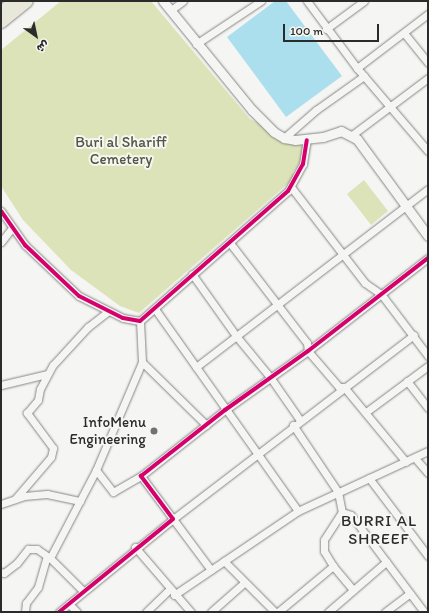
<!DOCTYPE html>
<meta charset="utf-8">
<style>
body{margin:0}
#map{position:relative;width:429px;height:613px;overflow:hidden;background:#f5f5f3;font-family:Itim,"Playpen Sans Arabic",sans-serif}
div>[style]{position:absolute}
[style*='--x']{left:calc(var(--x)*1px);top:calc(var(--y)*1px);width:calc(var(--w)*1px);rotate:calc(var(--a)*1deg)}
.green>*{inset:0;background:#dde3b8}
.water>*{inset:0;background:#acdfee}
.roads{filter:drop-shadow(0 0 1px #868685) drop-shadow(0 0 1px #868685)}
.street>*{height:7px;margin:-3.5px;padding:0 3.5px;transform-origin:3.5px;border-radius:3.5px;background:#f5f5f3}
.secondary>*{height:9px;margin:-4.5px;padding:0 4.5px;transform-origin:4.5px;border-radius:4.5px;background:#f5f5f3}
.primary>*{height:11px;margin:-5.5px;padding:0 5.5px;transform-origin:5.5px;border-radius:5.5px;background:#e9e6da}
.cycleway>*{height:4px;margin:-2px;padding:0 2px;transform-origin:2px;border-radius:2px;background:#d6006c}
.dots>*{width:11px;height:11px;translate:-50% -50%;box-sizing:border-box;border:2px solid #f6f6f2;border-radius:50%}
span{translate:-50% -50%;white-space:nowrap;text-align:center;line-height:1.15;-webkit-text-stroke:4px #f6f6f2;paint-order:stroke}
.park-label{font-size:15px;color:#525642}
.poi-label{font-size:15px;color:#2b2b2b}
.right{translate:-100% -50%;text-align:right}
.neighbourhood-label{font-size:16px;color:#2b2b2b;letter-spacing:1px}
.frame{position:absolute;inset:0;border:2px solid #2b2b2b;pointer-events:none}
.north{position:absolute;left:16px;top:16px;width:40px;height:40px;-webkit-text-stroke:3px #f6f6f2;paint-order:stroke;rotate:147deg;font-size:11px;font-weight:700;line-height:16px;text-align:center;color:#2b2b2b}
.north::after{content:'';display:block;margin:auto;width:14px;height:18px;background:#2b2b2b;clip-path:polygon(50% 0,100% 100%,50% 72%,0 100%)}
.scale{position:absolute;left:283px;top:24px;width:96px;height:18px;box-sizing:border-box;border:2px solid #2b2b2b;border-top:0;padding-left:5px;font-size:12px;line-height:14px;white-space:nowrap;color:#2b2b2b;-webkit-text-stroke:3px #f6f6f2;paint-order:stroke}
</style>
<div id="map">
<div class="green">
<div style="clip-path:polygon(61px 1px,151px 1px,250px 119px,310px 150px,293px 172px,293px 179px,139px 313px,120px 306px,71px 270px,23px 220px,1px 186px,1px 50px)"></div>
<div style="clip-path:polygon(364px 180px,388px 211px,371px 225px,347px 194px)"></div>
</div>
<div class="water">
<div style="clip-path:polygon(275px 1px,286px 1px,342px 76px,286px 117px,227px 37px)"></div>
</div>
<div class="roads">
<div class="street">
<div style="--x:307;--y:1;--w:84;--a:53.3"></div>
<div style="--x:357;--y:68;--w:109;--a:49.5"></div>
<div style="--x:171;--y:10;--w:15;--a:-37"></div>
<div style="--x:326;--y:29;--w:47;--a:-36.4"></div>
<div style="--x:404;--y:33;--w:38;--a:51"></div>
<div style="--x:196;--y:44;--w:78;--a:-33.5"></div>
<div style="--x:357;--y:68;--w:89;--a:-37.3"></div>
<div style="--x:352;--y:135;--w:95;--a:-36.9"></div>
<div style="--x:284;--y:138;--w:43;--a:-41.2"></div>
<div style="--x:316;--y:110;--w:59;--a:-35.3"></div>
<div style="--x:291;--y:187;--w:121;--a:52.4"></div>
<div style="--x:365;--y:283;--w:19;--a:35"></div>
<div style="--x:381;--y:294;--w:78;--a:52.8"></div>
<div style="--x:1;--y:211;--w:42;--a:54.8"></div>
<div style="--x:25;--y:245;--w:74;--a:43.4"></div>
<div style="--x:79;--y:296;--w:49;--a:26.6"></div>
<div style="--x:123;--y:318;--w:17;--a:10"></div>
<div style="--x:140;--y:321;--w:197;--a:-41.3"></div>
<div style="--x:288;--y:191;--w:31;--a:-61"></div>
<div style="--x:303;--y:164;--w:24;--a:-81"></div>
<div style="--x:1;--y:242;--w:18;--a:-52"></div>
<div style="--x:230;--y:243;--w:126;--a:52.4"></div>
<div style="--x:307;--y:343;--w:8;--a:83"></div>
<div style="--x:308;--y:351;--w:48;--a:49.3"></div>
<div style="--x:339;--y:387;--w:5;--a:0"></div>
<div style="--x:344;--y:387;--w:97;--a:50.4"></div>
<div style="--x:192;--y:274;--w:77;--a:54.5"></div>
<div style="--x:237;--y:337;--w:52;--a:50.5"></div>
<div style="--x:270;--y:377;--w:52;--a:55.1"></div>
<div style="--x:155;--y:309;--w:247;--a:54.7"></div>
<div style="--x:142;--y:362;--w:90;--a:44.5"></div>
<div style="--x:196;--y:367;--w:292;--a:-37.5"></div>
<div style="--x:407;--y:381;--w:34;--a:52"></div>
<div style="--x:1;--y:385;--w:47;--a:-13.4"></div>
<div style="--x:366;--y:412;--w:77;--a:-36.6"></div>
<div style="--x:293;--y:425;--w:81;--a:56.1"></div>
<div style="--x:338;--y:492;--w:20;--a:79"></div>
<div style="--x:342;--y:512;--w:9;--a:18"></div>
<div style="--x:351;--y:515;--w:121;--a:53"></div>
<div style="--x:415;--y:458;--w:20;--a:49"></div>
<div style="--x:96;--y:470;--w:28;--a:52"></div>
<div style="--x:113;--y:492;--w:32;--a:-30"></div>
<div style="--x:369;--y:478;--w:98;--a:52.9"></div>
<div style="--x:15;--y:499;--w:55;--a:-49.4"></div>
<div style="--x:51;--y:457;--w:9;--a:-77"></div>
<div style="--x:53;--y:448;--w:44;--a:-126.6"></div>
<div style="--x:27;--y:413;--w:17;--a:-50"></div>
<div style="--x:38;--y:400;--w:11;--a:-80"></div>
<div style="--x:40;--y:389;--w:27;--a:-62"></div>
<div style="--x:53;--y:365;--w:52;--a:-47.4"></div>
<div style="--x:88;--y:327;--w:24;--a:-38"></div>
<div style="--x:1;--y:504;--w:24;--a:-19"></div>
<div style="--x:24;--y:496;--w:23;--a:-5"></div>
<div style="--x:47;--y:494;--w:34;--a:12"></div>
<div style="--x:342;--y:512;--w:33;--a:123"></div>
<div style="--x:324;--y:540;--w:11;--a:90"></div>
<div style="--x:324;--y:551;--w:17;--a:59"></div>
<div style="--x:333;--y:566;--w:31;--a:50"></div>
<div style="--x:135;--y:547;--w:86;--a:49.3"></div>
<div style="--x:50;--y:558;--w:45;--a:45"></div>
<div style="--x:224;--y:561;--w:72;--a:45"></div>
<div style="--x:211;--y:570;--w:64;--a:-126.7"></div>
<div style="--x:173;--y:519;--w:303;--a:-37.4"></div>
<div style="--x:1;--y:572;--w:3;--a:18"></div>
<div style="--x:4;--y:573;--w:16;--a:-38"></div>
<div style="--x:17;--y:563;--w:18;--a:-52"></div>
<div style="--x:28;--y:549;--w:9;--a:0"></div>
<div style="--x:37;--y:549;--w:16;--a:35"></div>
<div style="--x:50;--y:558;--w:99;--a:-62.4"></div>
<div style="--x:96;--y:470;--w:117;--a:-66.9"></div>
<div style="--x:142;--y:362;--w:41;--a:-92.8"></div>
<div style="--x:174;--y:595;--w:150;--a:-34.1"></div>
<div style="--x:298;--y:511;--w:143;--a:-24.8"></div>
<div style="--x:69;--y:604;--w:11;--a:45"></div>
<div style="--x:25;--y:612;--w:9;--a:-84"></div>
<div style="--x:26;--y:603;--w:20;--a:-53"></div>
<div style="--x:38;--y:587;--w:32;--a:-74"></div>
<div style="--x:59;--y:612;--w:147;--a:-39.2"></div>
<div style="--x:173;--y:519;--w:54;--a:-126.7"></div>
<div style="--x:141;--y:476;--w:107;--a:-38.2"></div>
<div style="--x:225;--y:410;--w:102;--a:-35.4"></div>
<div style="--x:308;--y:351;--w:152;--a:-37.8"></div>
<div style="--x:146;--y:612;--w:33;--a:-44"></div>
<div style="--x:211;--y:612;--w:45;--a:-41.4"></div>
<div style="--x:278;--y:612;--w:72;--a:-39.9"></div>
<div style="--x:328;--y:612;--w:77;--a:-40.8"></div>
<div style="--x:385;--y:612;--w:31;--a:-37"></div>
</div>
<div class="secondary">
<div style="--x:163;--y:1;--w:141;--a:50.8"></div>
<div style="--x:252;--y:110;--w:31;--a:45"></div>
<div style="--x:274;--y:132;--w:12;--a:31"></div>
<div style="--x:284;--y:138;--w:11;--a:10"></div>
<div style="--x:295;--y:140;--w:28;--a:-6"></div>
<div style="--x:323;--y:137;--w:19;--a:-18"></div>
<div style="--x:341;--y:131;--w:18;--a:27"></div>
<div style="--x:357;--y:139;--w:120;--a:53.8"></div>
</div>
<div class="primary">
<div style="--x:1;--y:11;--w:16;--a:-40"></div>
<div style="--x:1;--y:22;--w:33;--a:-39"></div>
</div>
</div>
<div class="cycleway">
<div style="--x:1;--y:211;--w:42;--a:54.8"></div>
<div style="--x:25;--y:245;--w:74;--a:43.4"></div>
<div style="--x:79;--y:296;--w:49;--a:26.6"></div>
<div style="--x:123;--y:318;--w:17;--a:10"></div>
<div style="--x:140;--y:321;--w:197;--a:-41.3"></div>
<div style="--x:288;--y:191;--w:31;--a:-61"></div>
<div style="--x:303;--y:164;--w:24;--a:-81"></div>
<div style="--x:59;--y:612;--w:147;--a:-39.2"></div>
<div style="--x:173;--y:519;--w:54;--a:-126.7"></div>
<div style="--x:141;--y:476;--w:107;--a:-38.2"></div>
<div style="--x:225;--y:410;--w:102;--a:-35.4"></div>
<div style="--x:308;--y:351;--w:152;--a:-37.8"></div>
</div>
<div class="dots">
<div style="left:154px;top:431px;background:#727271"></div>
</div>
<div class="park-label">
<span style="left:121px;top:151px">Buri al Shariff<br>Cemetery</span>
</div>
<div class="poi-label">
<span class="right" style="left:146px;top:431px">InfoMenu<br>Engineering</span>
</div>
<div class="neighbourhood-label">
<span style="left:379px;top:530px">BURRI AL<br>SHREEF</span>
</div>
<div class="frame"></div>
<div class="north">ش</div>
<div class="scale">100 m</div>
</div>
